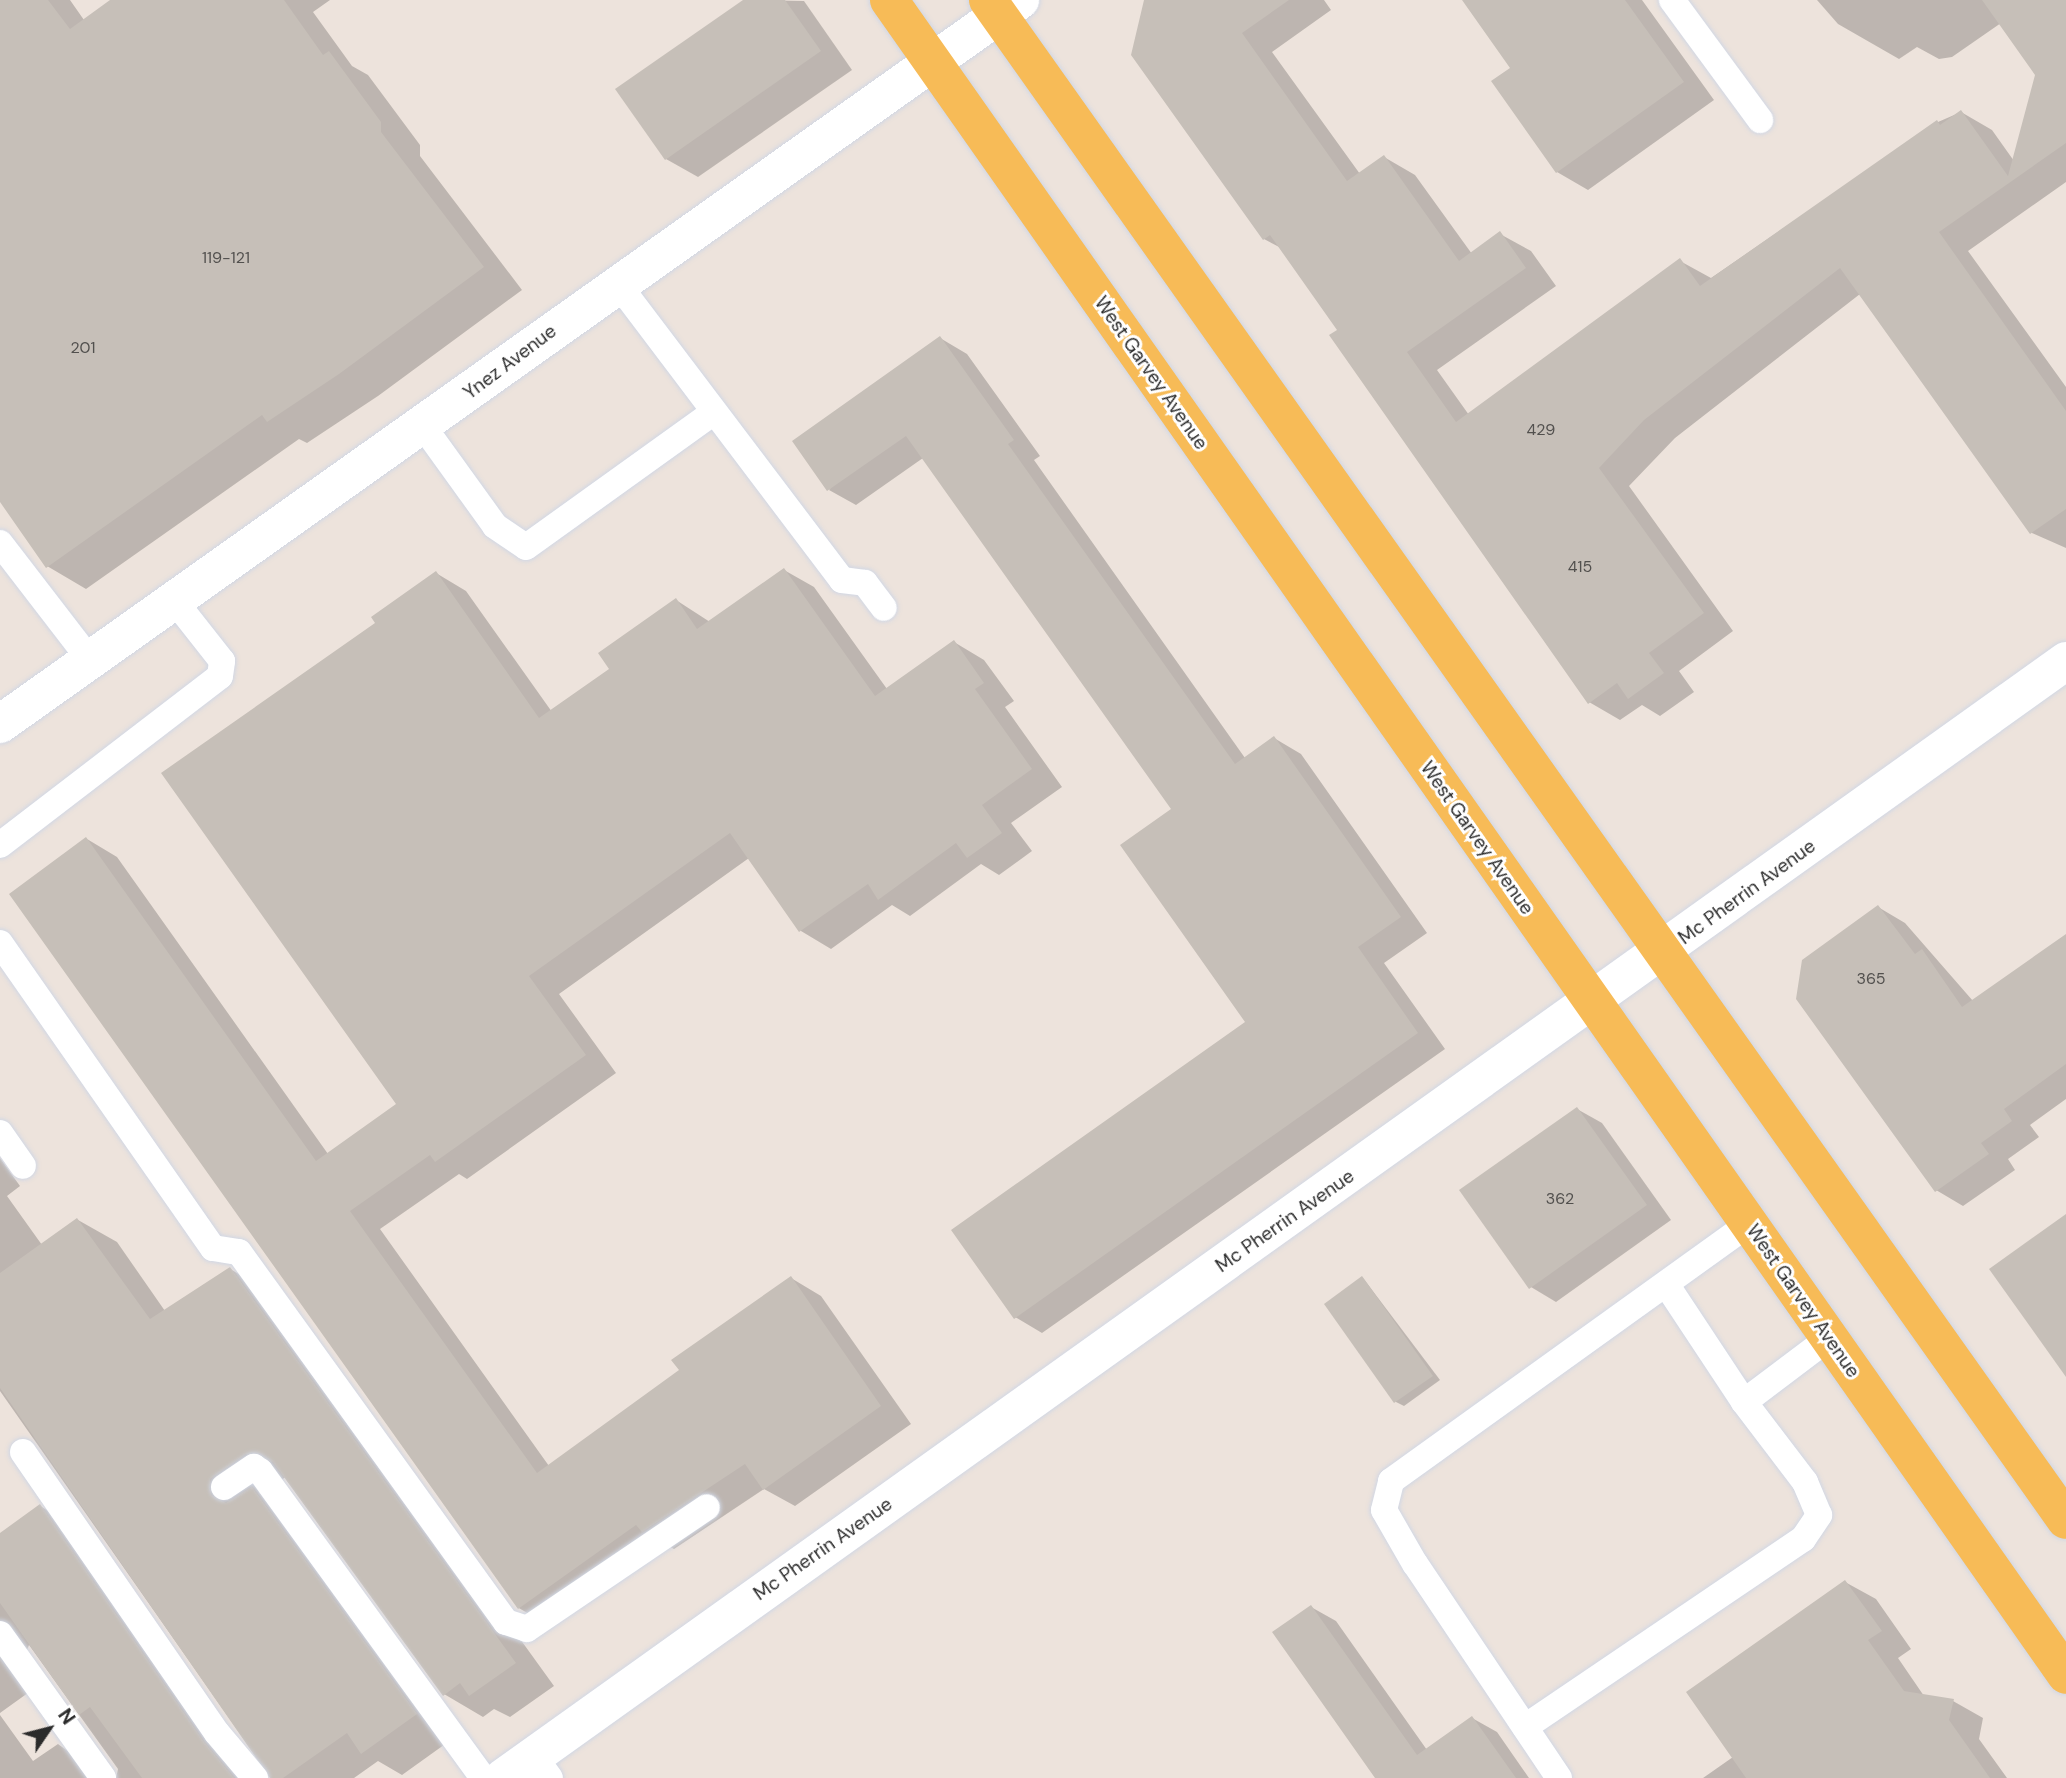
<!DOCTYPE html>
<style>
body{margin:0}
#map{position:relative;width:2066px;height:1778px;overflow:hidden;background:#ede3dc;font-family:"DM Sans",sans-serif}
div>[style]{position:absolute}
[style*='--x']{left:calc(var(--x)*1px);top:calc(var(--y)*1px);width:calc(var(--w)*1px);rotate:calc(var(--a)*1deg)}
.shadow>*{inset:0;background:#0003}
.building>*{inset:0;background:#c6bfb8}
.roads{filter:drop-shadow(0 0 2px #d1d7e4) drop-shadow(0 0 2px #d1d7e4)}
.service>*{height:26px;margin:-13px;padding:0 13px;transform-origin:13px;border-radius:13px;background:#fff}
.minor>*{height:38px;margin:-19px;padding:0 19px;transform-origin:19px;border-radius:19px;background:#fff}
.tertiary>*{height:38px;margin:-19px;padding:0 19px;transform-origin:19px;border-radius:19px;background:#fff}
.primary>*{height:38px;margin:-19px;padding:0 19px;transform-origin:19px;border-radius:19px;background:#f7bb57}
span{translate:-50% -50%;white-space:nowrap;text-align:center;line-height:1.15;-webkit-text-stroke:6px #fff;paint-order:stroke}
.number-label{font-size:16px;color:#52504e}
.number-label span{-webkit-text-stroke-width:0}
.street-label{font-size:19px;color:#2b2b2b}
.north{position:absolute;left:14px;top:1694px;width:70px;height:70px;-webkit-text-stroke:5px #fff;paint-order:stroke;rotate:55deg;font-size:19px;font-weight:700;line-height:28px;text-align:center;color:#2b2b2b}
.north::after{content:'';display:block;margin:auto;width:24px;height:32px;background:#2b2b2b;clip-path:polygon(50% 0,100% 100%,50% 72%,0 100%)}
</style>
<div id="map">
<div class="shadow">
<div style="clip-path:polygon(0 0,70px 0,84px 20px,113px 0,330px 0,313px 12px,352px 66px,368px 75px,420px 145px,420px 156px,522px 290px,378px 396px,307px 443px,299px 439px,86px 589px,47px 566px,0 499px)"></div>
<div style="clip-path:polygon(746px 0,804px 1px,852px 70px,698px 177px,666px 159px)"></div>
<div style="clip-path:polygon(1156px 0,1324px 0,1331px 10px,1272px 52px,1360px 174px,1384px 157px,1415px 175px,1472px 254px,1500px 234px,1531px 251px,1556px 286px,1437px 370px,1469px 415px,1680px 261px,1711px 278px,1938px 122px,1961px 112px,1992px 130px,2014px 161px,2037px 75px,2001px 23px,1952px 57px,1939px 59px,1917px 47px,1899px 59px,1838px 24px,1817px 0,2066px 0,2066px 182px,1968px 251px,2066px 387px,2066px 548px,2032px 533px,1860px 294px,1675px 438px,1629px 486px,1733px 631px,1679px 671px,1694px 692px,1660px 716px,1642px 705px,1620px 720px,1589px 702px,1339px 330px,1281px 248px,1264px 239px)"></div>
<div style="clip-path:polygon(1464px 0,1642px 0,1714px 100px,1588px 190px,1557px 172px,1493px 82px,1513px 68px)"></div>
<div style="clip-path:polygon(940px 338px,967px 354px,1040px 456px,1034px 460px,1245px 758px,1274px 738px,1301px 754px,1427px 933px,1384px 963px,1445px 1049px,1042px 1333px,1015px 1317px,1247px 1022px,1173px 810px,923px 458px,856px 505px,829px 490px)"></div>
<div style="clip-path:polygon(784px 570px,814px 587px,887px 689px,954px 642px,984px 660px,1014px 701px,1005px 707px,1062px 787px,1011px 823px,1032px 851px,999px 875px,981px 864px,910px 916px,892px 905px,831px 949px,801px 931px,749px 858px,559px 994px,616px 1073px,467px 1179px,459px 1174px,380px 1229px,549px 1466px,681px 1371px,791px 1278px,821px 1296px,911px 1424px,795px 1506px,764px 1489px,674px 1549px,665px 1544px,548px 1625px,517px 1607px,87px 839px,117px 857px,328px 1154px,398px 1105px,377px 623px,436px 573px,466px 591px,552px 712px,612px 669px,676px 600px,710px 622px)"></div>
<div style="clip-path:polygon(1878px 907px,1905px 923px,1973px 1001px,2066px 936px,2066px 1099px,2030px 1125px,2039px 1137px,2008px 1159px,2015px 1170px,1963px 1206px,1936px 1190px)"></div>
<div style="clip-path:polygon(1577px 1109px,1602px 1123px,1671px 1220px,1556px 1302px,1531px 1287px)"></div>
<div style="clip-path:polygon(0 1158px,20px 1186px,7px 1196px,42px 1245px,78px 1220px,117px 1242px,165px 1311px,230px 1269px,269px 1291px,554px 1686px,510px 1717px,494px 1709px,483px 1717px,444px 1694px,286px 1477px,259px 1493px,291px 1512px,455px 1737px,402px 1775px,378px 1761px,354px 1778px,271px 1778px,0 1391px)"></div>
<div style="clip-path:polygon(1363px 1278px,1440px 1380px,1404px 1406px,1396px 1402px)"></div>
<div style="clip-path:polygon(40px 1506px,79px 1529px,257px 1778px,116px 1778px,118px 1769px,29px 1645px,23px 1660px,39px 1685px,0 1713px,0 1535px)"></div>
<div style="clip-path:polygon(1845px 1582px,1876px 1599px,1911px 1649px,1898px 1658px,1924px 1696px,1953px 1701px,1983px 1718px,1979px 1739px,2007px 1778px,1703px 1778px,1733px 1757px)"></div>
<div style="clip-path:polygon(1311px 1607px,1336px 1621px,1427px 1750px,1472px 1718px,1497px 1732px,1529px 1778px,1379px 1778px)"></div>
<div style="clip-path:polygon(0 1715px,33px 1761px,58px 1744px,105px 1778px,0 1778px)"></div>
</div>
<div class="building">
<div style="clip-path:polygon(0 0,48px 0,70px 29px,110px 0,284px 0,323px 55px,329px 51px,381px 122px,381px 132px,484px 267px,339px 374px,267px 422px,262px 415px,46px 568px,0 502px)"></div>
<div style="clip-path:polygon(743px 0,785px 0,821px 51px,665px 160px,615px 89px)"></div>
<div style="clip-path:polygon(1144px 0,1289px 0,1242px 33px,1347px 181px,1384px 155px,1459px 261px,1500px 231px,1526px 268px,1407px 352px,1456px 422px,1680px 258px,1700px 286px,1937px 120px,1940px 125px,1961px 110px,2008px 176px,2035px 75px,1982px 0,2066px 0,2066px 143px,1939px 232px,2066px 411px,2066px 509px,2030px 534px,1840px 268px,1644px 420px,1599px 468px,1704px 613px,1649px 653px,1664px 673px,1628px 699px,1617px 683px,1588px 704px,1329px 335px,1337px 330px,1270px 235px,1263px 240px,1131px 55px)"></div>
<div style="clip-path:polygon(1462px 0,1625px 0,1684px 82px,1556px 173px,1491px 81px,1510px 68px)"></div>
<div style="clip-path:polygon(940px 336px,1014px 440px,1008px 444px,1235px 764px,1274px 736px,1401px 917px,1358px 947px,1418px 1033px,1014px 1319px,951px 1230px,1245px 1022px,1120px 845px,1171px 809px,906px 436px,827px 491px,792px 441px)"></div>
<div style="clip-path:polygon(784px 568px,875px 696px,954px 640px,984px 683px,975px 689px,1032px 769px,982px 805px,1002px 833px,967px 858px,956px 843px,878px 900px,868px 884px,799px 932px,730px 833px,529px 976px,586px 1055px,435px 1162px,430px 1155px,350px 1211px,537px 1473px,679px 1370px,671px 1360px,791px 1276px,881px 1406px,763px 1490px,745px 1464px,642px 1532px,636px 1525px,518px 1609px,9px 894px,86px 837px,316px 1161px,396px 1104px,161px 773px,375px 623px,371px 617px,436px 571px,539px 718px,609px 669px,598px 653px,676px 598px,697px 629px)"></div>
<div style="clip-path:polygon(1878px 905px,1915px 954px,1922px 949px,1962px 1007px,2066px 934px,2066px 1064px,2004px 1109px,2012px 1121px,1981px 1143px,1989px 1154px,1935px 1192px,1796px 999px,1802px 960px)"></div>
<div style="clip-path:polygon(1577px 1107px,1647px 1205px,1529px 1289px,1459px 1190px)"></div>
<div style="clip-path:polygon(2066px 1214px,2066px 1377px,1989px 1269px)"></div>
<div style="clip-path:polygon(77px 1218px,150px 1319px,230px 1267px,516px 1663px,469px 1696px,460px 1683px,443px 1696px,273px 1462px,246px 1454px,210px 1479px,211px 1495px,226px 1503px,252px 1487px,417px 1714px,361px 1754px,347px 1733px,283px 1778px,270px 1778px,0 1388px,0 1273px)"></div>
<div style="clip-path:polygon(1362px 1276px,1433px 1376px,1394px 1403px,1324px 1304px)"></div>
<div style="clip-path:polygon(40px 1504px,204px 1742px,234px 1778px,142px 1778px,90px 1707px,79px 1715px,0 1603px,0 1533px)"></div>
<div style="clip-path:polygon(1845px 1580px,1882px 1631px,1868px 1640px,1904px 1691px,1954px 1699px,1949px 1720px,1990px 1778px,1746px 1778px,1686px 1692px)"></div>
<div style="clip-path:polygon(1311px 1605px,1417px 1755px,1472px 1716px,1516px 1778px,1375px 1778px,1272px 1632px)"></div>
</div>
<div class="roads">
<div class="service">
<div style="--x:1672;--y:0;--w:149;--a:53.7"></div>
<div style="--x:618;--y:284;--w:371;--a:52.9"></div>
<div style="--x:842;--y:580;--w:23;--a:7"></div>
<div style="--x:865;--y:583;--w:31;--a:53"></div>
<div style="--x:423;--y:426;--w:123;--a:54.2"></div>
<div style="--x:495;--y:526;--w:37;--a:34"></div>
<div style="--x:526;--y:547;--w:231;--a:-35.7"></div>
<div style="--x:0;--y:543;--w:148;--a:52.4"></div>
<div style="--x:0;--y:845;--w:277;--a:-37.5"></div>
<div style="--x:220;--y:676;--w:15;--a:-82"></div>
<div style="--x:222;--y:661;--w:78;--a:-128.2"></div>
<div style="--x:0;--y:943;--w:372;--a:55.1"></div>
<div style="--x:213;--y:1248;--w:26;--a:9"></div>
<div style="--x:239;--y:1252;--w:456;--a:54.2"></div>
<div style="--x:506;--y:1622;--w:22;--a:18"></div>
<div style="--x:527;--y:1629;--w:217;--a:-34.1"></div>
<div style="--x:0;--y:1133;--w:40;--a:55.1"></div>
<div style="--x:1666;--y:1284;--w:141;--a:56.5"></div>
<div style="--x:1744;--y:1402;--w:106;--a:-37"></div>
<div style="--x:23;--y:1452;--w:341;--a:55.4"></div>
<div style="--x:217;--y:1733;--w:59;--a:49.8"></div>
<div style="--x:224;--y:1487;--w:36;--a:-34"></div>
<div style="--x:254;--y:1467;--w:7;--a:34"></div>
<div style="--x:260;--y:1471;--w:379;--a:54"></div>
<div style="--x:0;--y:1634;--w:177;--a:54.4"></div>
<div style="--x:1525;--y:1727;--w:336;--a:-34.1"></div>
<div style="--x:1803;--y:1539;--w:29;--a:-56"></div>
<div style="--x:1819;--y:1515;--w:36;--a:-113"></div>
<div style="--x:1805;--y:1482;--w:101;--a:-127.3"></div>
<div style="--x:534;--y:1756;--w:27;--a:54"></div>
<div style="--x:1559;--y:1778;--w:258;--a:-123.9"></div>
<div style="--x:1415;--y:1564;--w:62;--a:-119.9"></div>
<div style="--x:1384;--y:1510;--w:30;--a:-76"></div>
<div style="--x:1391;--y:1481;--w:441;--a:-35.7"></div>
</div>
<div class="minor">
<div style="--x:503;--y:1778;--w:1921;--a:-35.55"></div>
</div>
<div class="tertiary">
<div style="--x:0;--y:724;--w:1251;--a:-35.37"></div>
</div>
<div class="primary">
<div style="--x:889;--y:0;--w:2047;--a:54.9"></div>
<div style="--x:988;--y:0;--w:1863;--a:54.66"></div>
</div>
</div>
<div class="number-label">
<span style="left:226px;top:258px">119-121</span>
<span style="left:83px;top:348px">201</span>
<span style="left:1541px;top:430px">429</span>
<span style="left:1580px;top:567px">415</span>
<span style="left:1871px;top:979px">365</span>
<span style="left:1560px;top:1199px">362</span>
</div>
<div class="street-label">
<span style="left:510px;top:362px;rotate:-37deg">Ynez Avenue</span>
<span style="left:1151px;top:373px;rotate:55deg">West Garvey Avenue</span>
<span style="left:1477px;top:838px;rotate:55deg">West Garvey Avenue</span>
<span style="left:1747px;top:892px;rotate:-36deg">Mc Pherrin Avenue</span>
<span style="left:1285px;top:1221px;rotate:-35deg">Mc Pherrin Avenue</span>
<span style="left:1803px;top:1301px;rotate:55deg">West Garvey Avenue</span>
<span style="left:823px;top:1549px;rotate:-35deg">Mc Pherrin Avenue</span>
</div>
<div class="north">N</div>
</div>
